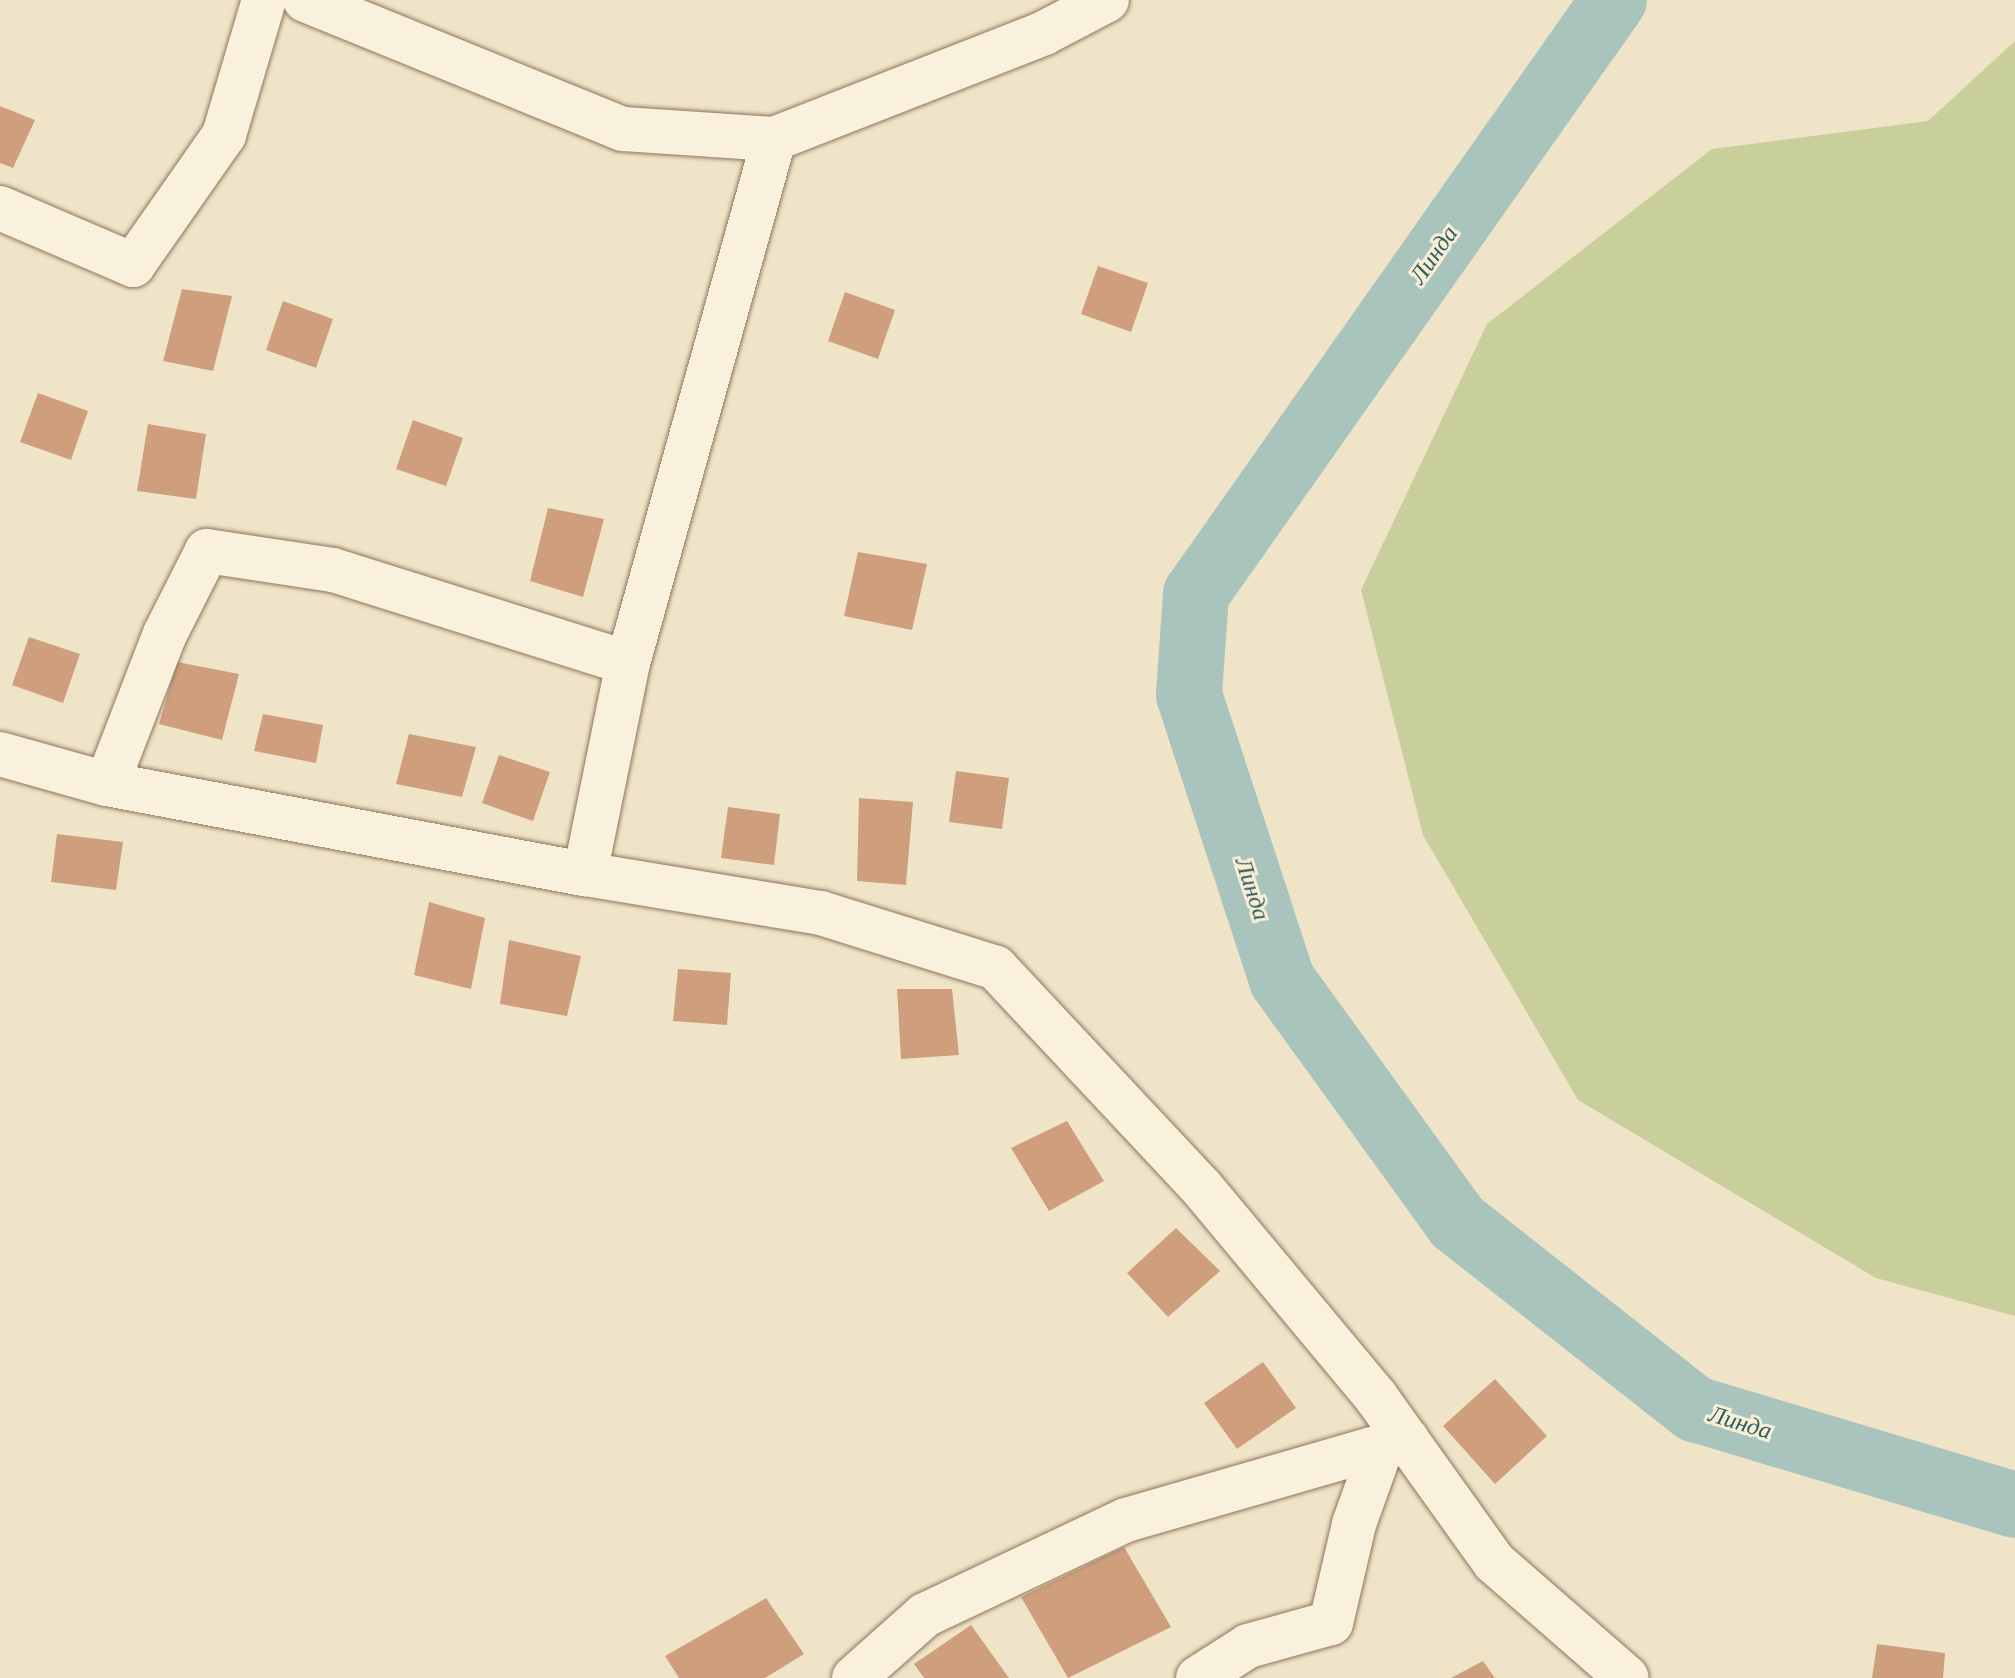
<!DOCTYPE html>
<meta charset="utf-8">
<style>
body{margin:0}
#map{position:relative;width:2015px;height:1678px;overflow:hidden;background:#f0e4c8;font-family:Georgia,serif}
div>[style]{position:absolute}
[style*='--x']{left:calc(var(--x)*1px);top:calc(var(--y)*1px);width:calc(var(--w)*1px);rotate:calc(var(--a)*1deg)}
.green>*{inset:0;background:#c9cf9b}
.river>*{height:66px;margin:-33px;padding:0 33px;transform-origin:33px;border-radius:33px;background:#a9c4bc}
.building>*{inset:0;background:#cf9f7d}
.roads{filter:drop-shadow(0 0 2px #8d765c) drop-shadow(0 0 2px #8d765c)}
.minor>*{height:44px;margin:-22px;padding:0 22px;transform-origin:22px;border-radius:22px;background:#faf1dc}
span{translate:-50% -50%;white-space:nowrap;text-align:center;line-height:1.15;-webkit-text-stroke:6px #f7eed8;paint-order:stroke}
.water-label{font-size:24px;color:#2f5d5a;font-style:italic}
</style>
<div id="map">
<div class="green">
<div style="clip-path:polygon(2015px 41px,2015px 1316px,1876px 1278px,1578px 1100px,1423px 835px,1361px 590px,1487px 324px,1712px 149px,1928px 121px)"></div>
</div>
<div class="river">
<div style="--x:1614;--y:0;--w:726;--a:125.13"></div>
<div style="--x:1196;--y:594;--w:101;--a:94"></div>
<div style="--x:1189;--y:695;--w:300;--a:71.9"></div>
<div style="--x:1282;--y:980;--w:299;--a:54.1"></div>
<div style="--x:1457;--y:1222;--w:303;--a:38.2"></div>
<div style="--x:1695;--y:1409;--w:334;--a:16.7"></div>
</div>
<div class="building">
<div style="clip-path:polygon(0 106px,35px 120px,13px 168px,0 163px)"></div>
<div style="clip-path:polygon(1098px 266px,1148px 283px,1131px 332px,1081px 314px)"></div>
<div style="clip-path:polygon(182px 289px,232px 296px,213px 371px,163px 361px)"></div>
<div style="clip-path:polygon(845px 292px,895px 310px,878px 359px,828px 341px)"></div>
<div style="clip-path:polygon(283px 301px,333px 319px,316px 368px,266px 350px)"></div>
<div style="clip-path:polygon(38px 393px,88px 411px,71px 460px,20px 442px)"></div>
<div style="clip-path:polygon(413px 420px,463px 438px,446px 486px,396px 469px)"></div>
<div style="clip-path:polygon(148px 424px,206px 434px,196px 499px,137px 491px)"></div>
<div style="clip-path:polygon(548px 508px,604px 519px,583px 597px,530px 581px)"></div>
<div style="clip-path:polygon(858px 552px,927px 564px,912px 630px,844px 616px)"></div>
<div style="clip-path:polygon(29px 637px,80px 654px,63px 703px,12px 685px)"></div>
<div style="clip-path:polygon(177px 662px,239px 674px,222px 740px,159px 724px)"></div>
<div style="clip-path:polygon(263px 714px,323px 725px,316px 763px,254px 751px)"></div>
<div style="clip-path:polygon(409px 734px,476px 747px,462px 797px,396px 784px)"></div>
<div style="clip-path:polygon(499px 755px,550px 772px,533px 821px,482px 803px)"></div>
<div style="clip-path:polygon(956px 771px,1009px 778px,1002px 829px,949px 822px)"></div>
<div style="clip-path:polygon(859px 798px,913px 802px,906px 885px,857px 881px)"></div>
<div style="clip-path:polygon(728px 807px,780px 814px,774px 865px,721px 858px)"></div>
<div style="clip-path:polygon(57px 834px,123px 842px,116px 890px,51px 882px)"></div>
<div style="clip-path:polygon(429px 902px,485px 918px,471px 989px,414px 975px)"></div>
<div style="clip-path:polygon(509px 940px,581px 956px,567px 1016px,500px 1004px)"></div>
<div style="clip-path:polygon(678px 969px,731px 973px,727px 1025px,673px 1021px)"></div>
<div style="clip-path:polygon(897px 989px,952px 989px,959px 1055px,901px 1059px)"></div>
<div style="clip-path:polygon(1067px 1121px,1104px 1181px,1049px 1211px,1011px 1148px)"></div>
<div style="clip-path:polygon(1176px 1228px,1220px 1271px,1168px 1317px,1127px 1273px)"></div>
<div style="clip-path:polygon(1263px 1362px,1296px 1408px,1237px 1449px,1204px 1403px)"></div>
<div style="clip-path:polygon(1495px 1379px,1547px 1436px,1495px 1484px,1443px 1426px)"></div>
<div style="clip-path:polygon(1124px 1547px,1171px 1627px,1068px 1678px,1021px 1597px)"></div>
<div style="clip-path:polygon(766px 1598px,804px 1654px,765px 1678px,679px 1678px,665px 1656px)"></div>
<div style="clip-path:polygon(971px 1625px,1009px 1678px,924px 1678px,914px 1664px)"></div>
<div style="clip-path:polygon(1877px 1644px,1945px 1653px,1943px 1678px,1872px 1678px)"></div>
<div style="clip-path:polygon(1483px 1661px,1495px 1678px,1451px 1678px)"></div>
</div>
<div class="roads">
<div class="minor">
<div style="--x:305;--y:0;--w:343;--a:22.1"></div>
<div style="--x:623;--y:129;--w:151;--a:3.8"></div>
<div style="--x:774;--y:139;--w:290;--a:-21.4"></div>
<div style="--x:1044;--y:33;--w:71;--a:-27.6"></div>
<div style="--x:0;--y:208;--w:145;--a:23.2"></div>
<div style="--x:133;--y:265;--w:159;--a:-55"></div>
<div style="--x:224;--y:135;--w:141;--a:-73.5"></div>
<div style="--x:0;--y:754;--w:111;--a:15.7"></div>
<div style="--x:107;--y:784;--w:486;--a:10.7"></div>
<div style="--x:585;--y:874;--w:239;--a:9.4"></div>
<div style="--x:821;--y:913;--w:183;--a:17.4"></div>
<div style="--x:996;--y:968;--w:301;--a:46.9"></div>
<div style="--x:1202;--y:1188;--w:272;--a:50.2"></div>
<div style="--x:1376;--y:1397;--w:203;--a:54.4"></div>
<div style="--x:1494;--y:1562;--w:176;--a:41.1"></div>
<div style="--x:107;--y:784;--w:161;--a:-68.9"></div>
<div style="--x:165;--y:634;--w:93;--a:-63.2"></div>
<div style="--x:207;--y:551;--w:127;--a:8.6"></div>
<div style="--x:333;--y:570;--w:309;--a:17.5"></div>
<div style="--x:628;--y:663;--w:544;--a:-74.43"></div>
<div style="--x:585;--y:874;--w:215;--a:-78.5"></div>
<div style="--x:854;--y:1678;--w:95;--a:-41.6"></div>
<div style="--x:925;--y:1615;--w:222;--a:-25.3"></div>
<div style="--x:1126;--y:1520;--w:292;--a:-16.1"></div>
<div style="--x:1198;--y:1678;--w:59;--a:-32.6"></div>
<div style="--x:1248;--y:1646;--w:86;--a:-15.5"></div>
<div style="--x:1331;--y:1623;--w:102;--a:-76.9"></div>
<div style="--x:1354;--y:1524;--w:83;--a:-70.3"></div>
</div>
</div>
<div class="water-label">
<span style="left:1434px;top:255px;rotate:-55deg">Линда</span>
<span style="left:1252px;top:889px;rotate:72deg">Линда</span>
<span style="left:1740px;top:1423px;rotate:17deg">Линда</span>
</div>
</div>
